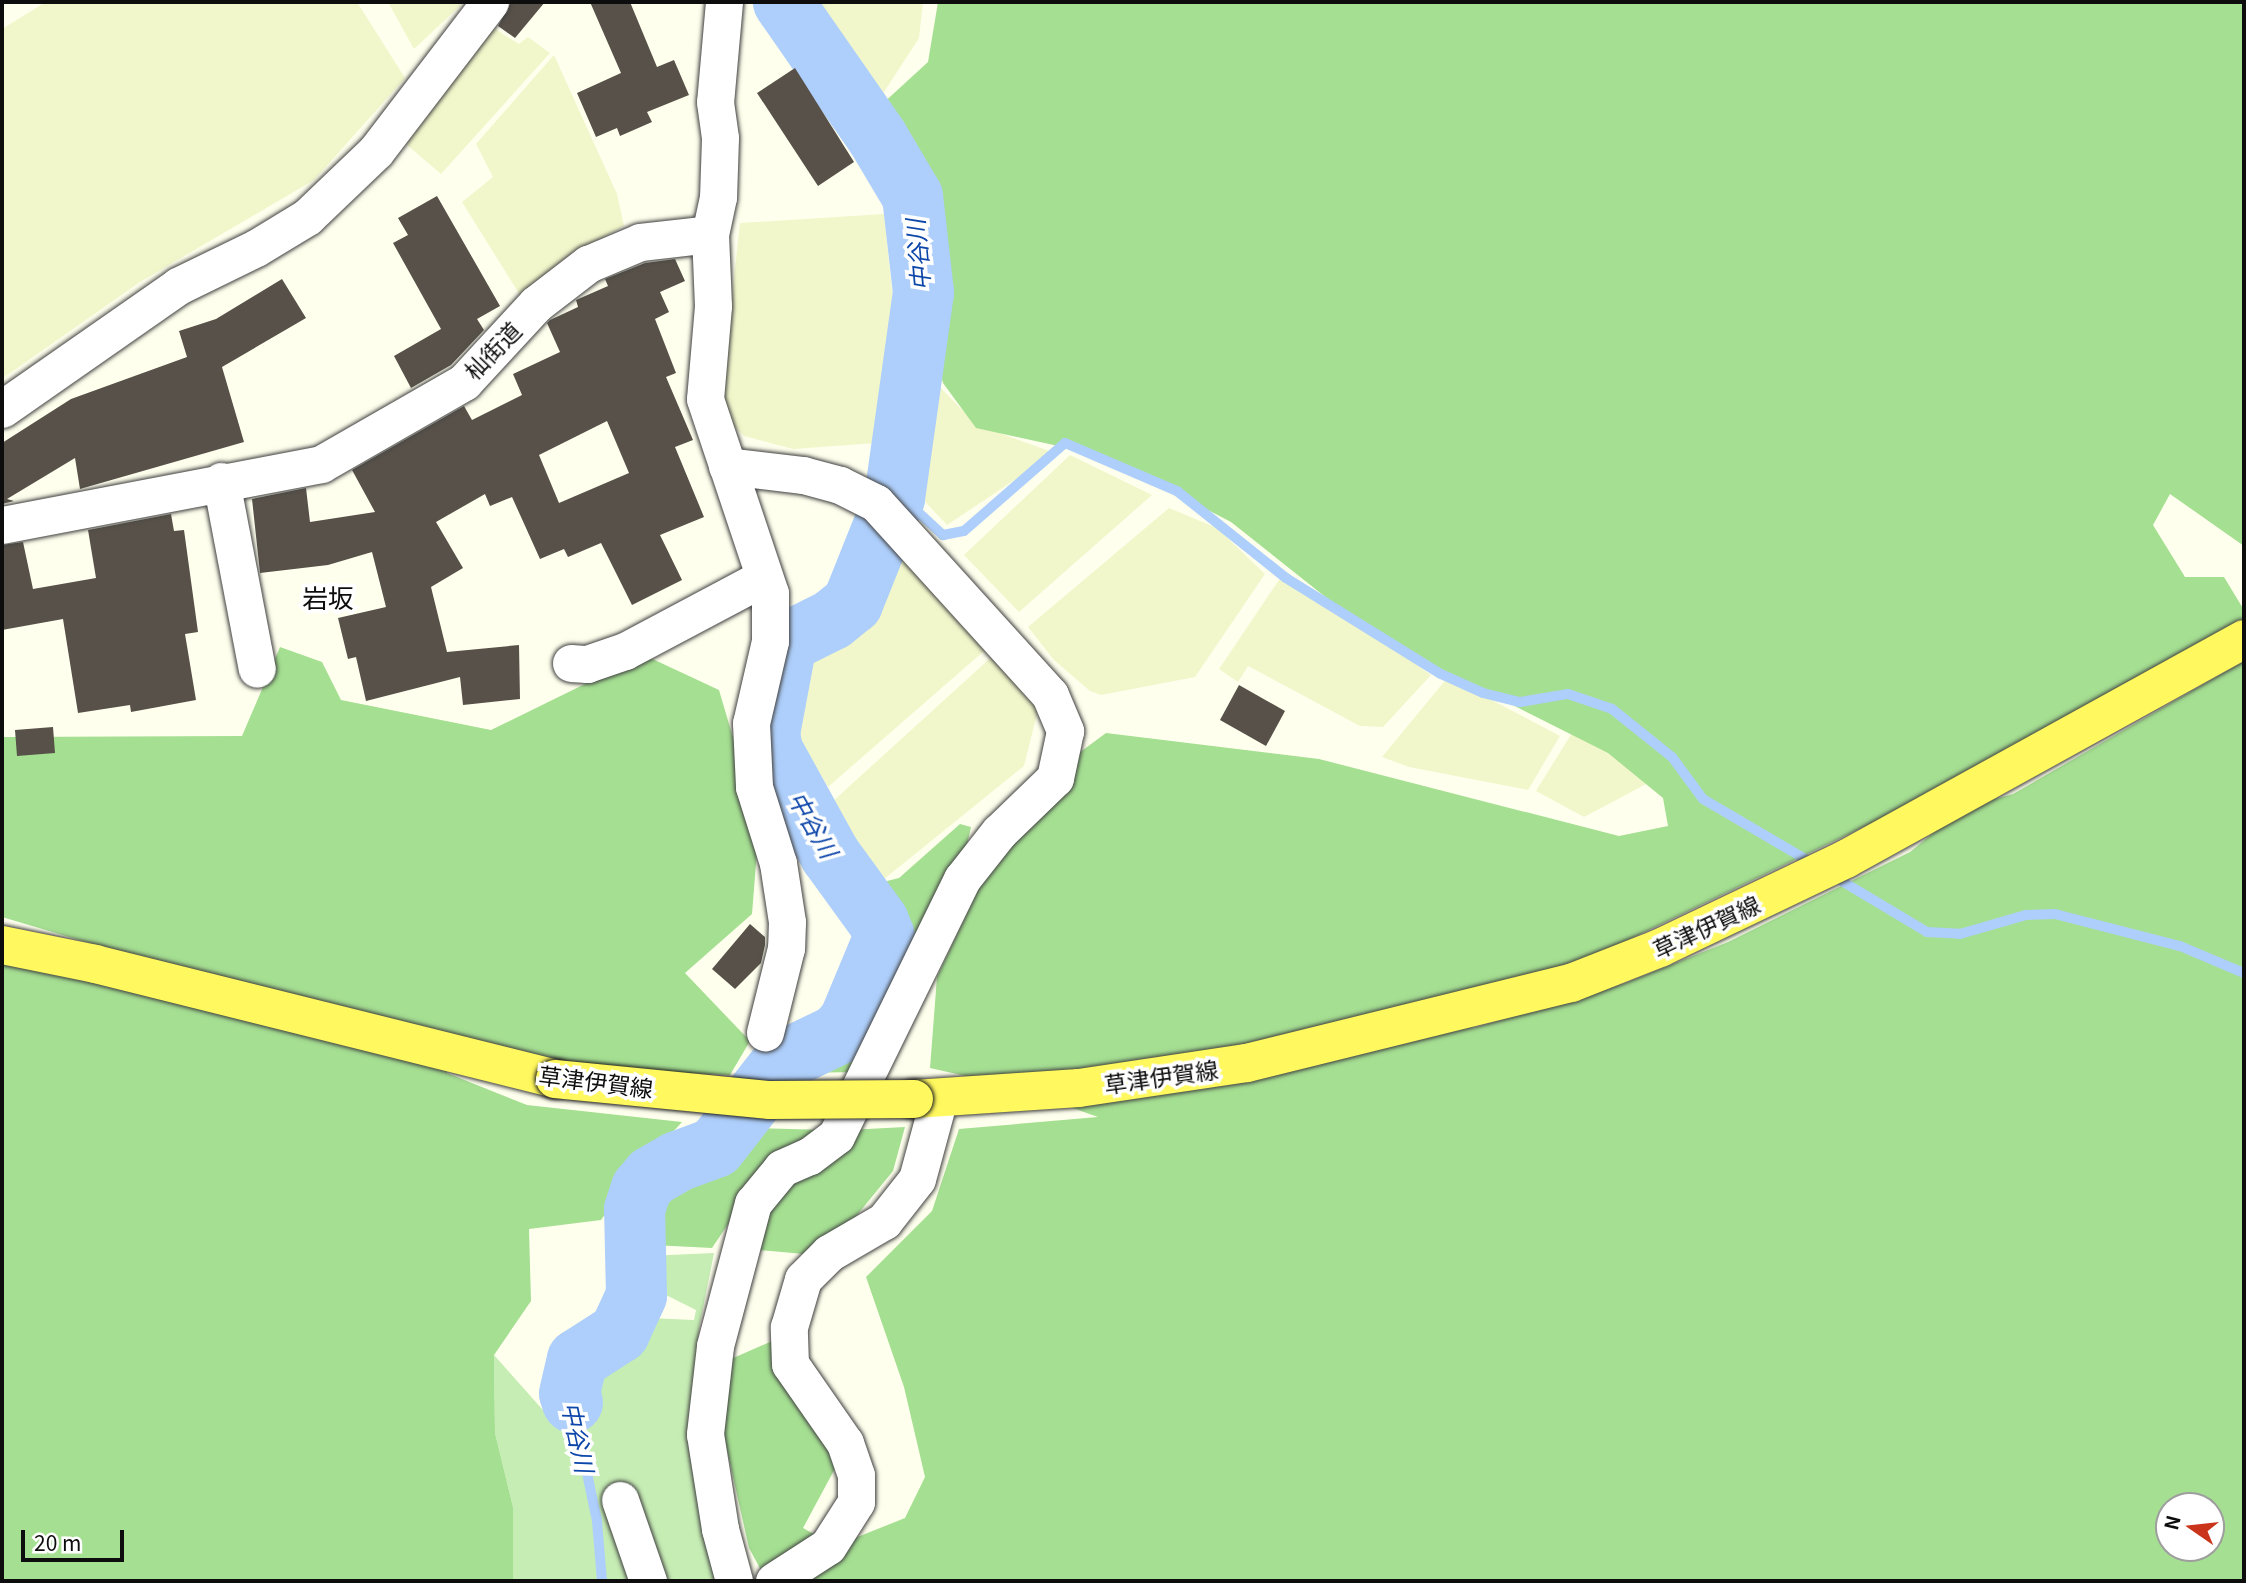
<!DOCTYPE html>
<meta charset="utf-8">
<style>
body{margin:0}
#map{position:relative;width:2246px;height:1583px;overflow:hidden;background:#ffe;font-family:Georgia,"Noto Sans JP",serif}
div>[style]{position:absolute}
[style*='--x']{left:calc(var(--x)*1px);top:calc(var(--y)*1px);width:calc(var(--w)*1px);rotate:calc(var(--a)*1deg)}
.farmland>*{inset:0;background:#f2f7cb}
.green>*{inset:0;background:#c6edb4}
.forest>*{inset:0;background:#a5df92}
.stream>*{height:10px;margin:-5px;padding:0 5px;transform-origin:5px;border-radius:5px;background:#aecffb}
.river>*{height:61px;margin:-30.5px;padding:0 30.5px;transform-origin:30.5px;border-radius:30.5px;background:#aecffb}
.building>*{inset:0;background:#575149}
.roads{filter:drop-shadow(0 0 2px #404040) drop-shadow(0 0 2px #404040)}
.street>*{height:37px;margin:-18.5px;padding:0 18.5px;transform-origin:18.5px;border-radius:18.5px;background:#fff}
.primary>*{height:38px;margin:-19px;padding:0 19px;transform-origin:19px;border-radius:19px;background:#fff85e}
.bridges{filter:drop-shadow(0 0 2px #1e1e1e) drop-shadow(0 0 2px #1e1e1e)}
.primary-bridge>*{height:38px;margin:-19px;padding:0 19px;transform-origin:19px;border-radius:19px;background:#fff85e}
span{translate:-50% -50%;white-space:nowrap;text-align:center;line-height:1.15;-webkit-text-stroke:7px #fff;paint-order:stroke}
.street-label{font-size:23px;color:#0d0d0d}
.water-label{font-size:24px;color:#0d46a9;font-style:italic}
.quarter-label{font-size:26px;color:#0d0d0d}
.frame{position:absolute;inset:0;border:4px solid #0d0d0d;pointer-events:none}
.north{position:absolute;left:2155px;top:1492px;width:70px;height:70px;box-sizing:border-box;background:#fff;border:2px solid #9e9e9e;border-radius:50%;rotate:284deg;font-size:19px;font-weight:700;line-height:28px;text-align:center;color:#0d0d0d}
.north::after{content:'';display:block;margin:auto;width:24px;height:32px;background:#c9341a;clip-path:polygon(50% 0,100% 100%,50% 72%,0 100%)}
.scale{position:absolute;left:21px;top:1530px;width:103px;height:32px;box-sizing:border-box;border:4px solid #0d0d0d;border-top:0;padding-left:9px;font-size:21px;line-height:24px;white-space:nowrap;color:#0d0d0d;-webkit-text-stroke:5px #fff;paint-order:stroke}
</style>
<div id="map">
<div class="farmland">
<div style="clip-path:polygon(46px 2px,357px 2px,405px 78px,314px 180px,140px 282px,3px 378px,2px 29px)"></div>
<div style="clip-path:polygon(388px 2px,464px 2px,414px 49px)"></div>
<div style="clip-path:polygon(798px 2px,923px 2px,919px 38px,875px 106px)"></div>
<div style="clip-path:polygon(487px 24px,519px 44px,528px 37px,550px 53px,441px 174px,407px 145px,409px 123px)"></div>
<div style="clip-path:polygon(554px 55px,617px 194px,624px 226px,568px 256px,520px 295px,462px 202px,493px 177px,476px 144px)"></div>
<div style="clip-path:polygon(884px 214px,894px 310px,876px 443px,793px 449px,744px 436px,726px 419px,723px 379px,740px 223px)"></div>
<div style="clip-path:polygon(929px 376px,977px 425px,1055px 453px,947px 525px,914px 490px)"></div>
<div style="clip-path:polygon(1070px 455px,1152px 495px,1019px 612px,964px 555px)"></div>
<div style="clip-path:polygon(1169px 508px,1217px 528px,1265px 574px,1195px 677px,1101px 695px,1090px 691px,1054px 660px,1028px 627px)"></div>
<div style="clip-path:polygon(897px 544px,992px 644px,828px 787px,799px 738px,807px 650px,849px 628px,867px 610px)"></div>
<div style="clip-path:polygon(1285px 571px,1431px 675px,1383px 727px,1360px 726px,1248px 666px,1238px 682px,1219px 669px)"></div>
<div style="clip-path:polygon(997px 652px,1038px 710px,1024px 766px,883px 880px,832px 802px)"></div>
<div style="clip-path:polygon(1448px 677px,1560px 736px,1528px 790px,1409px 767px,1382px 757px)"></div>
<div style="clip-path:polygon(1575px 728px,1652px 781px,1584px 817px,1536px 791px)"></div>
</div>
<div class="green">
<div style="clip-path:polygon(714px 1253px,699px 1328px,692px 1441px,722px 1571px,715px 1581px,513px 1581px,513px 1507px,495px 1433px,494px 1355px,550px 1418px,584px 1356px,607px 1360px,627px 1317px,694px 1320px,696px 1310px,642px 1283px,648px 1256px)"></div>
</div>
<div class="forest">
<div style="clip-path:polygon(evenodd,938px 2px,2244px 2px,2244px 546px,2170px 494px,2153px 525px,2185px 577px,2224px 577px,2244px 610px,2244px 626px,1876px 821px,1624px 942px,1470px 1029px,1623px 984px,1728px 942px,1910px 852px,1965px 807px,2013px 794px,2244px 661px,2244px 1581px,767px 1581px,749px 1548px,723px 1432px,731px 1359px,779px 1338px,838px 1463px,803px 1528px,835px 1546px,905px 1518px,925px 1477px,904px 1387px,866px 1277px,932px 1211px,959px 1129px,1098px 1117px,1010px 1086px,930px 1068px,937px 977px,992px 860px,1068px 761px,1106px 733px,1319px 759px,1619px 836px,1668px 826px,1663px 798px,1608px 753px,1372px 634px,1231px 522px,1104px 456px,976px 428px,943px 383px,907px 243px,872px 182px,868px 117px,928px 62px,938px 2px,2169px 1506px,2211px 1506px,2211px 1548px,2169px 1548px,2169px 1506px)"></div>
<div style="clip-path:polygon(280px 647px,322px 662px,341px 700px,491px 730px,644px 655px,719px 690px,759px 826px,752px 914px,685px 973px,750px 1041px,730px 1075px,533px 1065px,447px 1044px,447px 1073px,527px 1105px,682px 1122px,635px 1173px,601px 1220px,529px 1229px,531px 1301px,494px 1355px,495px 1433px,513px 1507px,513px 1581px,2px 1581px,2px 934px,170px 967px,2px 917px,2px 737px,242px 736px)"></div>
<div style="clip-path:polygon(960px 824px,971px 827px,964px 858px,931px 920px,908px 940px,891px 999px,859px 1072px,794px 1073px,851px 991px,875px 937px,867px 886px,899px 878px)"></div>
<div style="clip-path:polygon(905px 1127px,893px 1171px,844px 1231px,804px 1254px,758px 1250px,755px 1223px,777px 1190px,848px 1130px)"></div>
<div style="clip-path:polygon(751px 1128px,828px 1130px,761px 1175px,712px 1248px,653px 1245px,660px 1217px,682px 1172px,712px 1159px)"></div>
</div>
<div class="stream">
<div style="--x:894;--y:490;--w:67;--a:42.6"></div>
<div style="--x:943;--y:535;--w:21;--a:-11"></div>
<div style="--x:964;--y:531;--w:134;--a:-41.1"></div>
<div style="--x:1065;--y:443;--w:122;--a:23.2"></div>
<div style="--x:1177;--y:491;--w:139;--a:38.6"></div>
<div style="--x:1286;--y:578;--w:182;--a:31.8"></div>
<div style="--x:1441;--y:674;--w:46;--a:24.3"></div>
<div style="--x:1483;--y:693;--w:38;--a:14"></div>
<div style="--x:1520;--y:702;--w:49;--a:-9.5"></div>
<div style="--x:1568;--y:694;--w:46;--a:18.8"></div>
<div style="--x:1612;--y:709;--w:77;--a:38.7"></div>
<div style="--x:1672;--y:757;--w:52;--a:53.6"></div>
<div style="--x:1703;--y:799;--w:129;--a:30.4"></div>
<div style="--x:1830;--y:874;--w:113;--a:30.9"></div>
<div style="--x:1927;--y:932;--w:33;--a:3"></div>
<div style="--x:1960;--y:934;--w:69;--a:-16.1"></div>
<div style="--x:2026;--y:915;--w:29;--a:-2"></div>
<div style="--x:2055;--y:914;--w:129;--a:14.4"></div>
<div style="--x:2180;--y:946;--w:69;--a:22.9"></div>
<div style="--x:572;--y:1402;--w:122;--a:78.1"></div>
<div style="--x:597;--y:1521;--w:60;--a:85.2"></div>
</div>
<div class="river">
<div style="--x:572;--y:1402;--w:9;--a:-108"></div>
<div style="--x:569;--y:1393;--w:35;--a:-77"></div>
<div style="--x:577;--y:1359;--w:50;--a:-32.7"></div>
<div style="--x:619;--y:1332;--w:41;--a:-65.3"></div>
<div style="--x:636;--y:1295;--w:86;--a:-91.3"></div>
<div style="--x:634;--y:1209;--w:22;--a:-72"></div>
<div style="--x:641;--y:1188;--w:16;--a:-50"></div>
<div style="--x:651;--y:1176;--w:30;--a:-30"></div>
<div style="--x:677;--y:1161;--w:40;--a:-20.2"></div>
<div style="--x:715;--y:1147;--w:110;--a:-52"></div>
<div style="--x:783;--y:1060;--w:60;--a:-25.7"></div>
<div style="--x:837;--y:1034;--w:18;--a:-49"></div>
<div style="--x:849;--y:1020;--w:91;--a:-67.4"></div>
<div style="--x:884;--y:936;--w:16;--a:-112"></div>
<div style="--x:878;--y:921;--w:82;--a:-126"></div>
<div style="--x:830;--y:855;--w:120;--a:-118.9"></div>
<div style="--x:772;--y:750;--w:17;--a:-100"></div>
<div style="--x:769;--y:733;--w:93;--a:-79.4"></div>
<div style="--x:786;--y:642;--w:51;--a:-26.6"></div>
<div style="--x:832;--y:619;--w:26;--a:-39"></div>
<div style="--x:852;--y:603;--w:113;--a:-68.2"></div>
<div style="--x:894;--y:498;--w:208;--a:-82"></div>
<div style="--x:923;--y:292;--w:97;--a:-96.5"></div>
<div style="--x:912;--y:196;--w:69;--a:-120.7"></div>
<div style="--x:877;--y:137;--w:165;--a:-124.8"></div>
</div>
<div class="building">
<div style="clip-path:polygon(511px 2px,545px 2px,515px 38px,498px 26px)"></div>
<div style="clip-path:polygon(590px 2px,630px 2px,657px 67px,674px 60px,689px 95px,647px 112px,652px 122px,620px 136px,617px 128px,596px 137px,577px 93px,621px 73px)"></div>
<div style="clip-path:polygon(795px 68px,854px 162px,818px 186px,757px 93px)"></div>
<div style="clip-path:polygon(437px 196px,500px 306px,477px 319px,484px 330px,451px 365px,411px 388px,394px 356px,441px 329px,393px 243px,408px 235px,398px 218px)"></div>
<div style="clip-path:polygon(evenodd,675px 259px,685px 281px,660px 292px,669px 312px,655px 319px,676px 373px,666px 377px,693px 440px,675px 447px,704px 517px,660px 535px,682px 580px,632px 605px,601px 543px,568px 557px,564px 549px,540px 559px,512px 497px,490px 506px,485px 494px,436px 522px,463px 568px,431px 587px,447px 652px,519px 645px,520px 699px,463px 705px,460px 677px,366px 701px,356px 657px,348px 659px,338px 618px,386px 607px,372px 552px,328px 565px,260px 573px,252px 499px,306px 488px,310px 522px,375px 512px,352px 470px,464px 406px,472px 420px,522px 395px,513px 374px,560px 352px,547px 323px,550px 320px,578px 307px,576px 300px,608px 286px,605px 279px,645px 263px,675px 259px,607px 421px,629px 473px,559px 503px,539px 455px,607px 421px)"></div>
<div style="clip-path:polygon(282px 279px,306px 318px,222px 367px,244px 442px,80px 489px,75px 458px,7px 499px,14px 501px,2px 504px,2px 443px,71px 399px,187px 357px,179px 331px,216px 319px)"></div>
<div style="clip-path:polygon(171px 514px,174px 531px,184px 530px,198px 632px,185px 634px,196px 700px,131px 712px,130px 705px,78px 713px,63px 619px,2px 630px,2px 545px,23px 542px,33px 589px,96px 578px,88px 530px)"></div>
<div style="clip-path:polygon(1239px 685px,1285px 711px,1266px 746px,1220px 720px)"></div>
<div style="clip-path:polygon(53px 727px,55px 753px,17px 756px,15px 730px)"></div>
<div style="clip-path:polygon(750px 924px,765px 937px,765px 945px,761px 963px,735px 989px,712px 969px)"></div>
</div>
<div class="roads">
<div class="street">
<div style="--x:724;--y:2;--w:100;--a:95.1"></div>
<div style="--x:715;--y:102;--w:36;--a:82"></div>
<div style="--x:720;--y:138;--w:59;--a:91.9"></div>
<div style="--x:718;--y:197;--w:38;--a:102"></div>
<div style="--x:710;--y:234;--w:72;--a:87.6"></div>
<div style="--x:713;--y:306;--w:93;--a:94.9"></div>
<div style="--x:705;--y:399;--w:205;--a:71.5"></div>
<div style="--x:770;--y:593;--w:48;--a:90"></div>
<div style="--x:770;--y:641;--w:84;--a:103"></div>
<div style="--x:751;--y:723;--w:64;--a:87.3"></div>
<div style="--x:754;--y:787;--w:80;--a:72.5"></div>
<div style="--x:778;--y:863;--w:60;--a:81.3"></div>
<div style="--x:787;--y:922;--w:26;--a:92"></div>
<div style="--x:786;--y:948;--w:87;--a:104"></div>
<div style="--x:2;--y:409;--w:215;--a:-34.9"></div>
<div style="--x:178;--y:286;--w:87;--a:-26"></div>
<div style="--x:256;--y:248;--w:60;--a:-31.3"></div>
<div style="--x:307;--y:217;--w:95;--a:-43.7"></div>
<div style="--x:376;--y:151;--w:188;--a:-52.6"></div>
<div style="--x:727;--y:466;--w:77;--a:6.8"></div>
<div style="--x:803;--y:475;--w:38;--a:15"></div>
<div style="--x:840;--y:485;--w:40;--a:26.6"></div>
<div style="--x:876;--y:503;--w:259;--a:47.8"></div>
<div style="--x:1050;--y:695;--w:39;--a:67"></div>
<div style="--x:1065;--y:731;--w:48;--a:102"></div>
<div style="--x:1055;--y:778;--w:78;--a:136"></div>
<div style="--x:999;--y:832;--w:60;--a:128.2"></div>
<div style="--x:962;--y:879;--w:286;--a:116.1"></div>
<div style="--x:836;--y:1136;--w:34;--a:143"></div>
<div style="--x:809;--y:1156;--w:30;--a:156"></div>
<div style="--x:782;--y:1168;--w:45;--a:129.6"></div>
<div style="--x:753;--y:1203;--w:148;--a:104.9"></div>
<div style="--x:715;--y:1346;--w:89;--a:96.5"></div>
<div style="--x:705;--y:1434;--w:96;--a:81"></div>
<div style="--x:720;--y:1529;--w:54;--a:74.9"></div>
<div style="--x:221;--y:481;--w:191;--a:79.2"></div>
<div style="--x:2;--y:525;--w:325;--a:-10.8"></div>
<div style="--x:321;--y:464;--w:165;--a:-29.8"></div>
<div style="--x:464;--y:382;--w:106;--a:-47.3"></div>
<div style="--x:536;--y:304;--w:66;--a:-37.6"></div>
<div style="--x:588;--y:264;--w:56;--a:-22.9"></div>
<div style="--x:640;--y:242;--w:70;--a:-6.5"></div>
<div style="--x:571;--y:663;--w:16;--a:4"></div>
<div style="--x:587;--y:664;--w:40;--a:-18.9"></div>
<div style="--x:625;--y:651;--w:157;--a:-28"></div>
<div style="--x:620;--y:1500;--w:86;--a:70.9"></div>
<div style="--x:774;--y:1581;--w:64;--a:-32.9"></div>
<div style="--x:828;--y:1546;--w:52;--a:-57.5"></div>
<div style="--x:856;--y:1502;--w:27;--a:-90"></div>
<div style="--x:856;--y:1475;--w:34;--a:-109"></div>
<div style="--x:845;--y:1443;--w:96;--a:-124.8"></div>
<div style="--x:790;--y:1364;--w:37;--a:-92"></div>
<div style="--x:789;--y:1327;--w:50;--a:-73.7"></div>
<div style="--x:803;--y:1279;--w:37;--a:-45"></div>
<div style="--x:829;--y:1253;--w:64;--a:-30.2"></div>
<div style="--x:884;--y:1221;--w:53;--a:-51.8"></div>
<div style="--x:917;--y:1179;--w:84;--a:-74.8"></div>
</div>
<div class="primary">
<div style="--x:2;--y:945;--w:95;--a:11.5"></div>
<div style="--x:95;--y:964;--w:474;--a:14"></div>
<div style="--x:914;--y:1099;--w:165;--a:-3.8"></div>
<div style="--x:1079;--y:1088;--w:170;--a:-8.5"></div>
<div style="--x:1247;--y:1063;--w:334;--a:-13.9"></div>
<div style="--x:1571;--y:983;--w:96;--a:-21.5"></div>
<div style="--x:1660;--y:948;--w:206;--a:-25.6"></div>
<div style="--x:1846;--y:859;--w:455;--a:-28.9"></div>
</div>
</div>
<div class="bridges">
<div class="primary-bridge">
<div style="--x:555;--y:1079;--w:216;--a:5.6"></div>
<div style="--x:770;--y:1100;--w:144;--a:-0.4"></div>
</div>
</div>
<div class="street-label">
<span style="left:492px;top:350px;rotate:-46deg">杣街道</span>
<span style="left:1706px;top:926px;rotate:-25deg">草津伊賀線</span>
<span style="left:1161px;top:1076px;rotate:-8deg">草津伊賀線</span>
<span style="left:596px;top:1081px;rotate:7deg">草津伊賀線</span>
</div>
<div class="water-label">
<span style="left:917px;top:255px;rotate:-95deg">中谷川</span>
<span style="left:814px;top:824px;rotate:60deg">中谷川</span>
<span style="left:579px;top:1437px;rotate:78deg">中谷川</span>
</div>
<div class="quarter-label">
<span style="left:328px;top:597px">岩坂</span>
</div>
<div class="frame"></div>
<div class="north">N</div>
<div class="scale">20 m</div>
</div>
